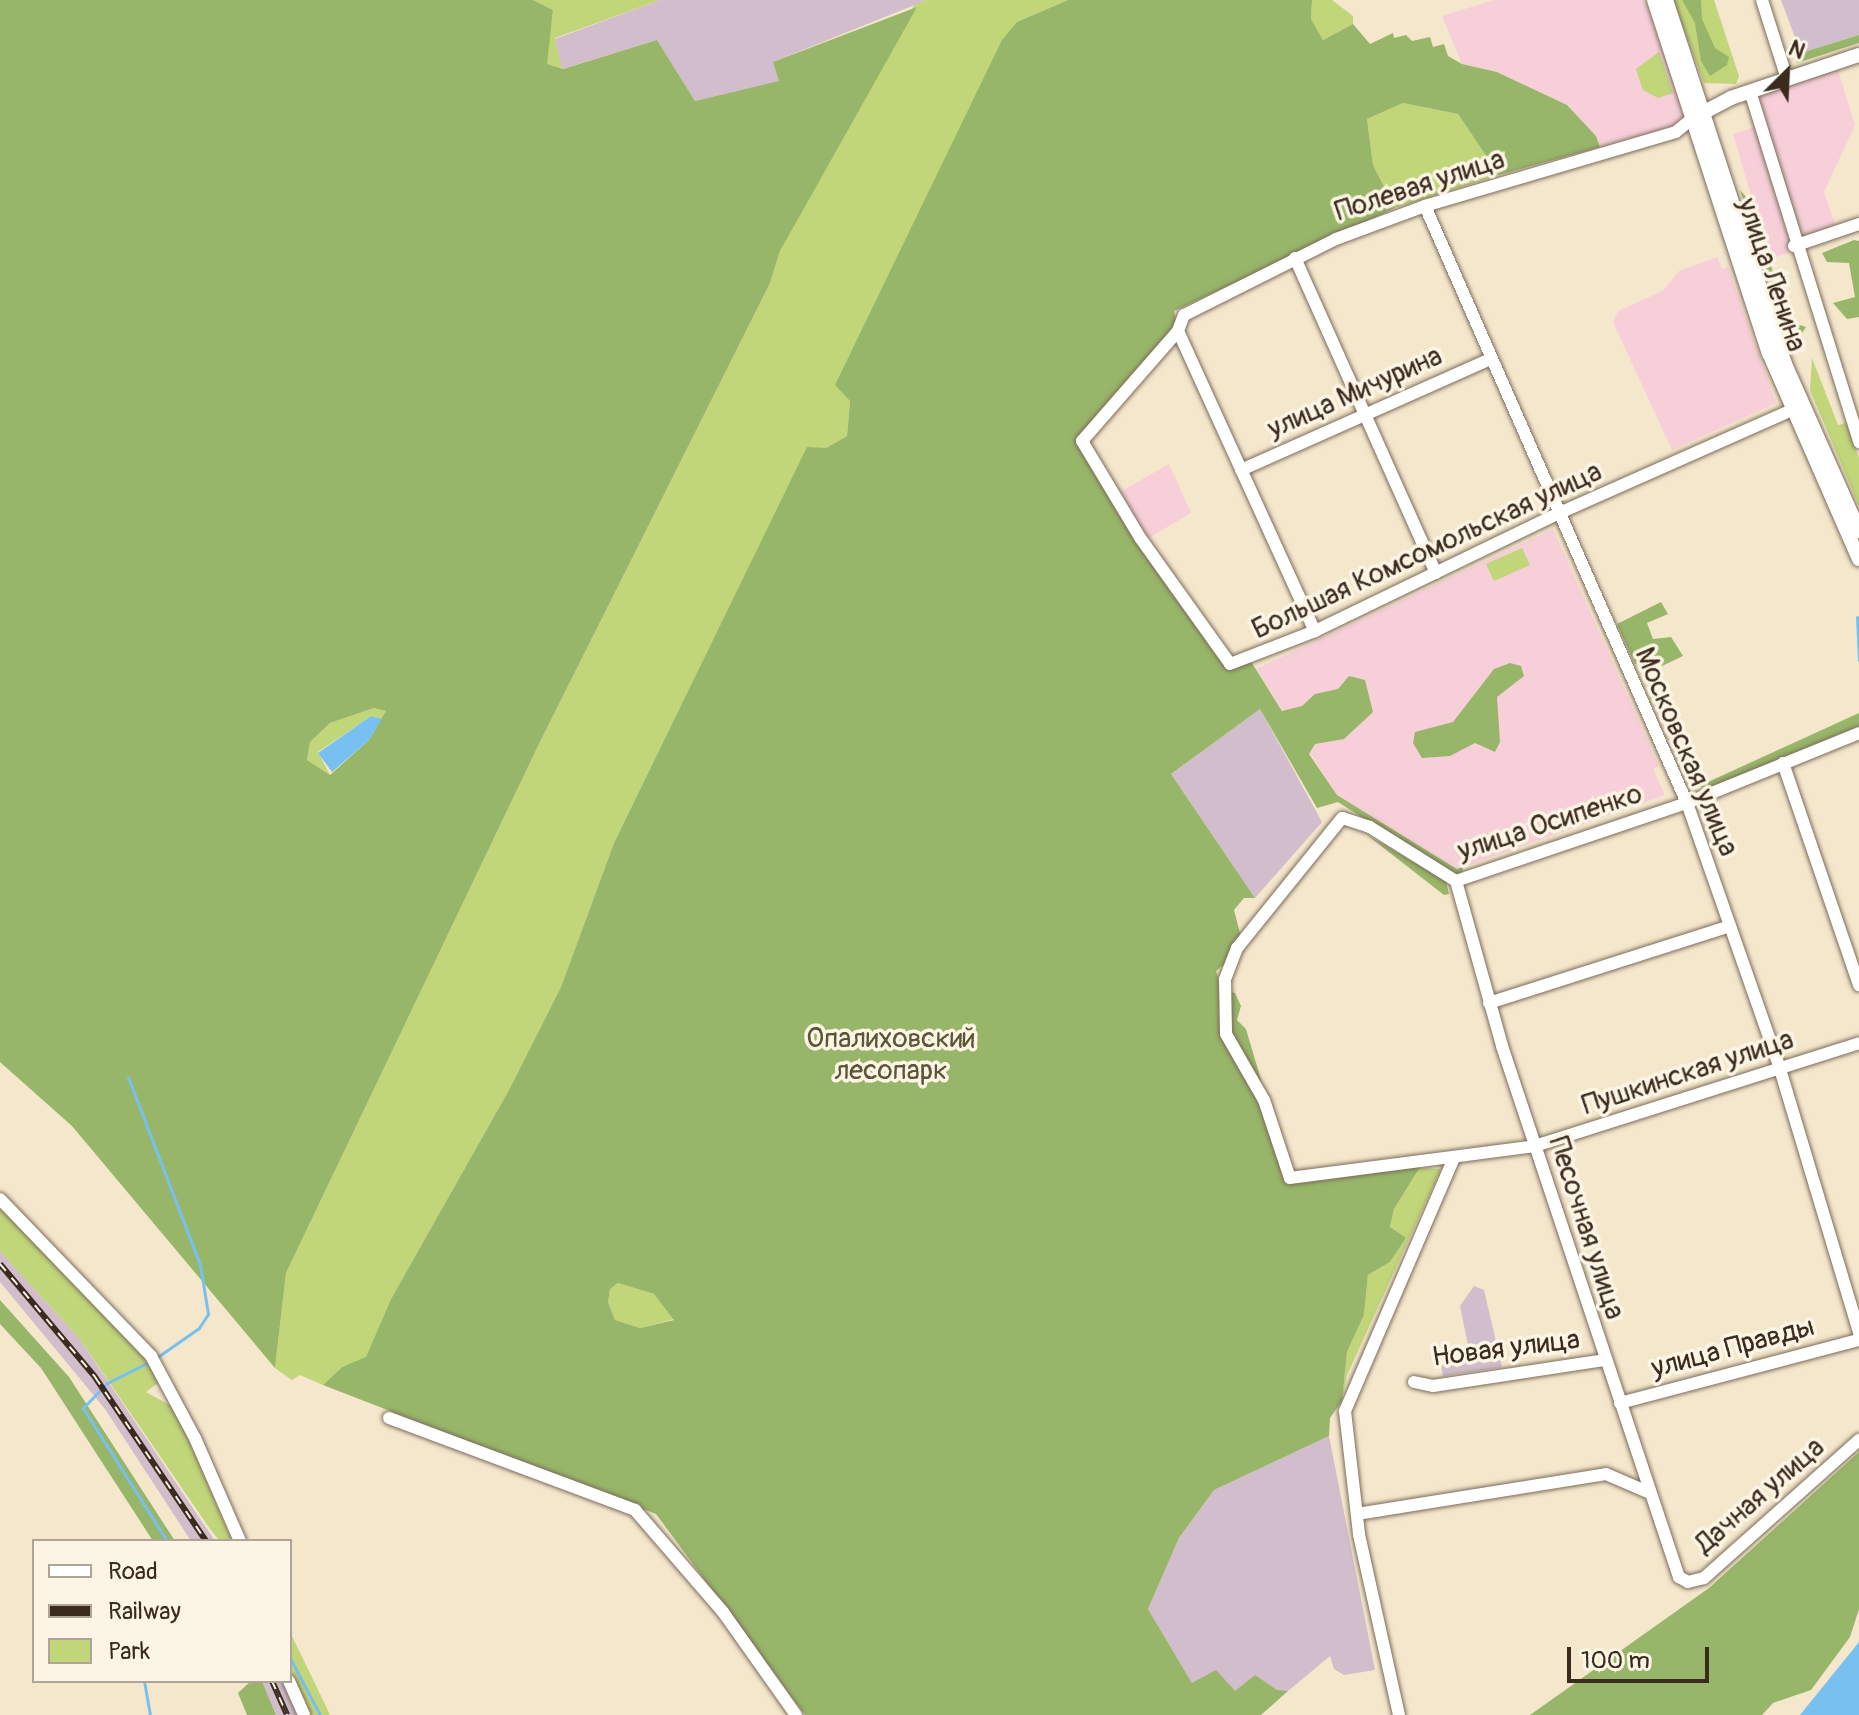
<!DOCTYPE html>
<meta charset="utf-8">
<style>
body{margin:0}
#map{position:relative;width:1859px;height:1715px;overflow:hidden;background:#f4e7cc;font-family:Pangolin,sans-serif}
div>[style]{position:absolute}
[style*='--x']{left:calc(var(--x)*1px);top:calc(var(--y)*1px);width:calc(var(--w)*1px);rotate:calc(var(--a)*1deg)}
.built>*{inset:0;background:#f6cfd9}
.industrial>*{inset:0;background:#d1bdcb}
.green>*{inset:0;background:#c1d579}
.forest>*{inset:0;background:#98b669}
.water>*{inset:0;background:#77c0f0}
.stream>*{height:3px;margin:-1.5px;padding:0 1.5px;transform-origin:1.5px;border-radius:1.5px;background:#77c0f0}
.roads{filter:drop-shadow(0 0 2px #7c6c5b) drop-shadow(0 0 2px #7c6c5b)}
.minor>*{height:12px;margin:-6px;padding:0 6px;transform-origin:6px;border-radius:6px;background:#fff}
.major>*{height:14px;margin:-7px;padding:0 7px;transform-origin:7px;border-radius:7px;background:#fff}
.rail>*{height:6px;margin-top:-3px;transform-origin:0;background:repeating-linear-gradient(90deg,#fcf5e5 0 9px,#3b2a1e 0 18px);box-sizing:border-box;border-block:2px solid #3b2a1e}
span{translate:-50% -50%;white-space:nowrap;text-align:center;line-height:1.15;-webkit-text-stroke:7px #fcf5e5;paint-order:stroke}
.street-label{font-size:28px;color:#3b2a1e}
.park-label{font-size:28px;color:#5c5535}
.legend{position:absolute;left:32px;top:1539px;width:260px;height:144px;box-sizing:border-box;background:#fcf5e5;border:2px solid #afa495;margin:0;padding:10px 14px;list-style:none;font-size:24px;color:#3b2a1e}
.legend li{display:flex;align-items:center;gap:16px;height:40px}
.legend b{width:40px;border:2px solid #afa495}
.north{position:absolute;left:1747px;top:32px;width:80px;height:80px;-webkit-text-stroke:6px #fcf5e5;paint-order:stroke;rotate:24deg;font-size:22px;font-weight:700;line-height:32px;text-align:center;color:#3b2a1e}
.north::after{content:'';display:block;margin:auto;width:28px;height:36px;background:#3b2a1e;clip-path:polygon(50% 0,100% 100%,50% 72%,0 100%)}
.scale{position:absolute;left:1567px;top:1647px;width:142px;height:36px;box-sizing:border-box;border:4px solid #3b2a1e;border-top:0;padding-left:10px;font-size:24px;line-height:28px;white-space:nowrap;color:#3b2a1e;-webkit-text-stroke:6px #fcf5e5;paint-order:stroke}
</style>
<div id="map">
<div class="built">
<div style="clip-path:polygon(1494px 0,1645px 0,1684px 115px,1681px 127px,1602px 150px,1596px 136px,1567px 105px,1497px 72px,1462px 64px,1442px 16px)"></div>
<div style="clip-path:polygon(1837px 67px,1855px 125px,1824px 192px,1839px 236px,1770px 259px,1733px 134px,1765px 124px,1757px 96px)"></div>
<div style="clip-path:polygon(1718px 257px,1722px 269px,1728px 267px,1776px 403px,1672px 450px,1613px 322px,1618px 311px,1663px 291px,1679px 271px)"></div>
<div style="clip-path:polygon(1169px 464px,1191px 513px,1147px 539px,1120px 492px)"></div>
<div style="clip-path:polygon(1553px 529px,1659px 766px,1653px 769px,1665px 795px,1458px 869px,1337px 795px,1256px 669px)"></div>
</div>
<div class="industrial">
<div style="clip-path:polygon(660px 0,927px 0,773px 62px,780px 81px,695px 101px,657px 40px,562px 69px,555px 39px)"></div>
<div style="clip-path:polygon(1781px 0,1859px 0,1859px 35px,1801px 53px)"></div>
<div style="clip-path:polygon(1260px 709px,1322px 822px,1255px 898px,1171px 774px)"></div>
<div style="clip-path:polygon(0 1251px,79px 1338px,215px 1541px,191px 1541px,105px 1409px,0 1282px)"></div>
<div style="clip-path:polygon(1474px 1286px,1484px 1290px,1502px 1367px,1443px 1376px,1441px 1365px,1471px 1360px,1460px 1306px)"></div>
<div style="clip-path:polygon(1329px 1436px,1375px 1670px,1344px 1675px,1334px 1669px,1330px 1656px,1288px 1691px,1235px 1691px,1192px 1683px,1148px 1609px,1179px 1538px,1214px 1490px)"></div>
<div style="clip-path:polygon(262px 1681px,284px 1681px,299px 1715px,276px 1715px)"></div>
</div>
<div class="green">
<div style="clip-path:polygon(533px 0,660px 0,555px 38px,562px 69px,546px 64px,553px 10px)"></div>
<div style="clip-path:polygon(927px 0,1068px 0,1017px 22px,836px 384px,850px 401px,847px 436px,826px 448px,807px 448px,614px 843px,561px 987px,509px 1090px,391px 1299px,366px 1358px,342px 1367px,323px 1385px,300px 1375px,292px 1380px,275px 1368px,286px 1273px,538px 746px,770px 283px,780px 251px,914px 5px)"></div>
<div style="clip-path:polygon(1312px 0,1332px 0,1353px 16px,1353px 24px,1323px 40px,1311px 19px)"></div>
<div style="clip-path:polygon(1673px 0,1714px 0,1739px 76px,1736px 84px,1704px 83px)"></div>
<div style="clip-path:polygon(1659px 52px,1673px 93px,1658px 98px,1643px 90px,1636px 69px)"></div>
<div style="clip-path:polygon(1403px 103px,1458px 114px,1499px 175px,1395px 208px,1373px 165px,1367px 119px)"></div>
<div style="clip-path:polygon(1812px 358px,1838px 425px,1846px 423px,1859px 457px,1859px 506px,1810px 390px)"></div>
<div style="clip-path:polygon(1522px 548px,1530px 565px,1494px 581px,1486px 564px)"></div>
<div style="clip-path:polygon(374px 708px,386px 711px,382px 719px,371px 716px,318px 752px,330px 775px,307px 760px,310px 742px,330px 723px)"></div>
<div style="clip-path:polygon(1420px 1168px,1441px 1169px,1347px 1375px,1342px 1401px,1347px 1352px,1364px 1315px,1368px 1275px,1390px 1262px,1406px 1238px,1390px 1228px,1394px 1209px)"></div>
<div style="clip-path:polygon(0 1203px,148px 1358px,159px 1382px,146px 1392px,175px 1408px,232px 1541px,220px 1541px,210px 1529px,79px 1338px,0 1251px)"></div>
<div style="clip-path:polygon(618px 1283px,654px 1294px,675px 1319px,640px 1328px,615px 1320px,608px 1302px,610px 1289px)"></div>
<div style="clip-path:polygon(290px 1632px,321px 1696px,330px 1715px,309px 1715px,290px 1672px)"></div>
</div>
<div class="forest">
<div style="clip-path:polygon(evenodd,0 0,533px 0,553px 10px,547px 64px,563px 69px,657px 40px,695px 101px,779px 81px,773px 62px,917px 7px,780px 251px,770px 283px,538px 746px,286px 1273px,275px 1368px,72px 1126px,0 1062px,0 0,374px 708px,386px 711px,369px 740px,330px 775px,307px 760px,310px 742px,330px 723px,374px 708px)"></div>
<div style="clip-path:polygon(evenodd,1068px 0,1312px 0,1311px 19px,1323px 40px,1353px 24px,1370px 44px,1393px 33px,1394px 38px,1406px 35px,1412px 41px,1430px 37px,1433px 47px,1444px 44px,1448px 56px,1462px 64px,1497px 72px,1567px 105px,1596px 136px,1600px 147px,1499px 175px,1458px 114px,1403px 103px,1367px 119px,1373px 165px,1395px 208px,1174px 311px,1178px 331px,1082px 441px,1229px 664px,1250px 660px,1282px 711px,1302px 706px,1315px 694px,1338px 689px,1349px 676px,1365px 680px,1373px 712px,1344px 739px,1315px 744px,1309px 754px,1337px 795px,1457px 869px,1463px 867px,1462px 875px,1452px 875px,1338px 802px,1317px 808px,1260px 709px,1171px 774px,1255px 898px,1244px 898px,1234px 910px,1241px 937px,1232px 958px,1216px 971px,1222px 989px,1235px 993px,1241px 1006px,1237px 1020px,1246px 1029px,1290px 1178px,1424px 1161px,1394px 1209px,1390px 1227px,1406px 1238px,1390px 1262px,1368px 1275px,1364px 1315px,1347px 1352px,1342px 1401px,1330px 1418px,1329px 1436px,1214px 1490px,1179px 1538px,1148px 1609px,1192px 1683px,1216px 1670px,1235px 1691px,1255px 1675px,1277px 1690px,1288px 1691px,1261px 1715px,805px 1715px,656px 1514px,323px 1385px,342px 1367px,366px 1357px,391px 1299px,509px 1090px,561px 987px,614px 843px,807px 447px,826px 448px,847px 436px,850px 401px,835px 385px,1002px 40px,1017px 22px,1068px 0,618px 1283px,654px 1294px,674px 1320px,640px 1328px,615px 1320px,608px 1302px,610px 1289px,618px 1283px)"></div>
<div style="clip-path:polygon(1682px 0,1701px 0,1702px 19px,1715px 48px,1729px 57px,1727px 65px,1710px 76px,1701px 61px,1695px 23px)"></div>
<div style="clip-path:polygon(1859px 35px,1859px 43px,1797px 63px,1790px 43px,1795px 37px,1801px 53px)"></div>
<div style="clip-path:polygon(1740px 190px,1754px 206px,1787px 321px,1806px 327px,1792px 349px)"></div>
<div style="clip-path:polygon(1854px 240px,1859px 241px,1859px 317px,1847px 319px,1833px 303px,1855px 297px,1849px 263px,1827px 262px,1822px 253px)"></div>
<div style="clip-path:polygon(1661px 602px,1668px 614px,1647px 623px,1653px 639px,1671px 637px,1683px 656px,1662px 666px,1656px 657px,1635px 664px,1617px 624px)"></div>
<div style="clip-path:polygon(1510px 663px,1521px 666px,1524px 676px,1497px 697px,1500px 742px,1495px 752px,1475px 743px,1450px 756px,1422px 758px,1413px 743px,1415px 732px,1453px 722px,1494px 669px)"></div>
<div style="clip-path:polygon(1859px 713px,1859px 726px,1710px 788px,1697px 787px)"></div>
<div style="clip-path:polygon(1367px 835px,1446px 881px,1449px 894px,1444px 895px)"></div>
<div style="clip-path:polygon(0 1300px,69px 1377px,175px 1541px,153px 1541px,41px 1368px,0 1324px)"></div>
<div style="clip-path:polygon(1859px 1452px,1859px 1609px,1850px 1637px,1811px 1690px,1773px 1703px,1762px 1715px,1530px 1715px,1709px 1588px)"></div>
<div style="clip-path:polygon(251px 1681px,262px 1681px,276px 1715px,247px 1715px,238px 1693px)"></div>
</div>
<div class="water">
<div style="clip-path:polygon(371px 716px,382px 719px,369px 740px,332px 772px,318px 753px)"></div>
<div style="clip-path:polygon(1859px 1642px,1859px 1715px,1800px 1715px)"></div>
</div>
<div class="stream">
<div style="--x:1857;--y:617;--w:43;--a:87.3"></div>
<div style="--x:128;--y:1077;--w:201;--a:69"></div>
<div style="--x:200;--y:1265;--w:50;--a:80.7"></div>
<div style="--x:208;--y:1314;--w:17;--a:123"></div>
<div style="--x:199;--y:1328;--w:52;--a:145.1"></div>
<div style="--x:149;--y:1362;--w:47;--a:153.4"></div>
<div style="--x:107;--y:1383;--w:35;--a:134"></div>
<div style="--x:83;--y:1408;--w:157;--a:57.7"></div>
<div style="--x:290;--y:1658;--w:64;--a:62.2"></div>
<div style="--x:144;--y:1681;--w:35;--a:80"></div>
</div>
<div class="roads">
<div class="minor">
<div style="--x:1762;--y:0;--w:83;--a:72.4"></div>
<div style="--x:1750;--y:91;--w:368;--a:72.7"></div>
<div style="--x:1693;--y:118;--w:22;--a:141"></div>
<div style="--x:1676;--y:132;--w:262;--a:163.6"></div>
<div style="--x:1425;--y:206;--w:95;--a:159.7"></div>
<div style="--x:1336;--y:239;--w:170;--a:153.4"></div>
<div style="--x:1184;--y:315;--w:17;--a:111"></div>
<div style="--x:1178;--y:331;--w:146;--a:131.1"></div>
<div style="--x:1082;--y:441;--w:114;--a:59"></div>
<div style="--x:1141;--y:539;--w:153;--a:54.5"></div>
<div style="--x:1230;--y:664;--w:91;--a:-21.2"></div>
<div style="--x:1315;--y:631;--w:269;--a:-25.8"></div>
<div style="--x:1557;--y:514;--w:267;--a:-23.9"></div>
<div style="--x:1425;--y:206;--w:652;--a:66.31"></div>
<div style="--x:1687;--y:803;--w:282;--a:70.7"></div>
<div style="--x:1780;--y:1069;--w:276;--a:73.3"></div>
<div style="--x:1794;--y:246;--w:69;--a:-18.7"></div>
<div style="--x:1295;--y:258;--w:345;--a:65.9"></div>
<div style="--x:1178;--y:331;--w:330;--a:65.5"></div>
<div style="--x:1241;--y:470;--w:270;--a:-24"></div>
<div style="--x:1783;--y:763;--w:235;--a:71.1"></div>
<div style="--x:1456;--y:881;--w:102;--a:-147.9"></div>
<div style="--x:1370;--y:827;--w:29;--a:-162"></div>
<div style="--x:1342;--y:818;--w:167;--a:128.9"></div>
<div style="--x:1237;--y:948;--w:34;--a:111"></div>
<div style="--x:1225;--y:980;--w:54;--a:88.9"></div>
<div style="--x:1226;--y:1034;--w:76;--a:60.1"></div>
<div style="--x:1264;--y:1100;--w:82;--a:71.6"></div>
<div style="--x:1290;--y:1178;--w:247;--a:-7.4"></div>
<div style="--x:1535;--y:1146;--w:340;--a:-17.6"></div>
<div style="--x:1456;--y:881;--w:171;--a:74.4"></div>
<div style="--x:1502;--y:1046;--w:560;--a:71.57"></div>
<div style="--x:1679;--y:1577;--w:10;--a:29"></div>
<div style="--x:1688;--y:1582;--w:16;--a:-14"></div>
<div style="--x:1704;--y:1578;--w:208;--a:-41.7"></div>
<div style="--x:1456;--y:881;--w:244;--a:-18.7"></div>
<div style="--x:1687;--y:803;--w:186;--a:-22.1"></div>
<div style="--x:1489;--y:1003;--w:253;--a:-17.7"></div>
<div style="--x:0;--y:1199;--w:218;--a:46.1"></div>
<div style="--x:151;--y:1356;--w:93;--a:61.8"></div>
<div style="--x:195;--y:1438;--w:112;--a:66.4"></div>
<div style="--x:1414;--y:1382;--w:19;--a:12"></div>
<div style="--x:1433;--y:1386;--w:173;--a:-8.6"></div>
<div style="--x:1620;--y:1403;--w:247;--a:-14.8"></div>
<div style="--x:389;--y:1418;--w:263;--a:20.5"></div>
<div style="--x:635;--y:1510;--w:135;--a:49.2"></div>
<div style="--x:723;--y:1612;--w:126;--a:54.7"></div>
<div style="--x:1357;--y:1514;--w:252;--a:-9.1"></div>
<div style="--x:1606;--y:1474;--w:48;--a:23.4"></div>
<div style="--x:289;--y:1681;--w:37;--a:66"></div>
<div style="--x:1399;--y:1715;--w:185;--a:-102.5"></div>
<div style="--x:1359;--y:1534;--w:124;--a:-96.5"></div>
<div style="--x:1345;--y:1411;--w:275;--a:-66.7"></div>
</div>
<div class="major">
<div style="--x:1654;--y:0;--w:371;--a:72"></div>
<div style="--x:1769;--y:353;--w:225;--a:66.4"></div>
<div style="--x:1666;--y:0;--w:383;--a:71.9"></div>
<div style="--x:1785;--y:364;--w:183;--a:66.1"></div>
<div style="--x:1695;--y:117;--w:41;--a:-27.8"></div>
<div style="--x:1731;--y:98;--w:135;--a:-18.6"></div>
</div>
</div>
<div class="rail">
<div style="--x:0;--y:1264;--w:148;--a:49.9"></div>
<div style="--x:95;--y:1377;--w:198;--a:55.9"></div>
<div style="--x:272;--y:1681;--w:37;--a:66"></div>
</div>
<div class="street-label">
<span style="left:1420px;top:186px;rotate:-18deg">Полевая улица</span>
<span style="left:1771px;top:275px;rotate:71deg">улица Ленина</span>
<span style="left:1355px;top:393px;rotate:-24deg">улица Мичурина</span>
<span style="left:1427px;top:551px;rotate:-25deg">Большая Комсомольская улица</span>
<span style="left:1686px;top:752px;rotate:67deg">Московская улица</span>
<span style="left:1550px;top:823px;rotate:-18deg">улица Осипенко</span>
<span style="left:1688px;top:1073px;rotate:-18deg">Пушкинская улица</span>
<span style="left:1586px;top:1228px;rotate:72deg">Песочная улица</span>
<span style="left:1733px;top:1348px;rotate:-15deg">улица Правды</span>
<span style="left:1506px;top:1349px;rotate:-7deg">Новая улица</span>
<span style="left:1760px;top:1496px;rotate:-41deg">Дачная улица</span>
</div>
<div class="park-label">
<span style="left:891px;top:1055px">Опалиховский<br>лесопарк</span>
</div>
<ul class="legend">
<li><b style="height:10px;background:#fff"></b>Road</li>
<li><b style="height:10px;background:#3b2a1e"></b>Railway</li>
<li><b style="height:22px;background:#c1d579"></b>Park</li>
</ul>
<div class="north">N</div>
<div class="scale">100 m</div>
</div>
